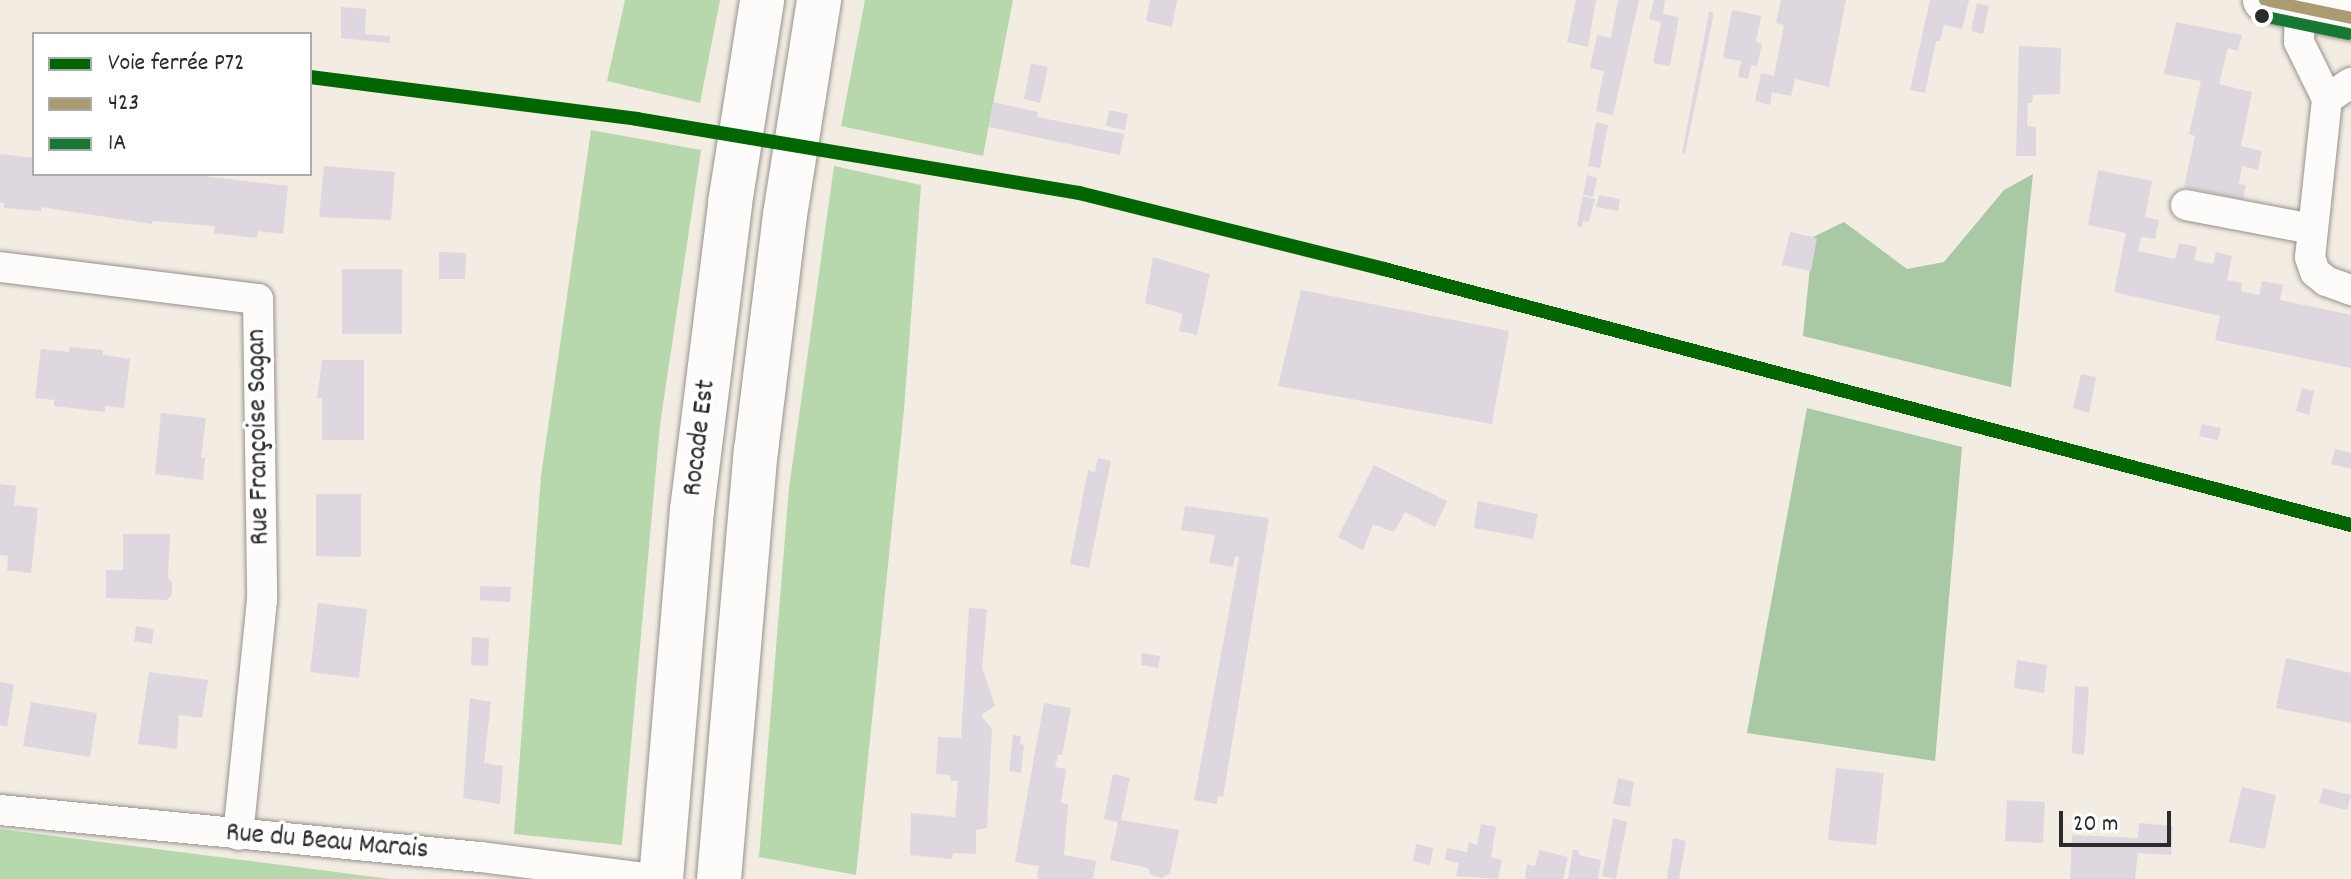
<!DOCTYPE html>
<meta charset="utf-8">
<style>
body{margin:0}
#map{position:relative;width:2351px;height:879px;overflow:hidden;background:#f2ece3;font-family:Dekko,sans-serif}
div>[style]{position:absolute}
[style*='--x']{left:calc(var(--x)*1px);top:calc(var(--y)*1px);width:calc(var(--w)*1px);rotate:calc(var(--a)*1deg)}
.green>*{inset:0;background:#b7d8ac}
.forest>*{inset:0;background:#a8c9a3}
.building>*{inset:0;background:#ded7df}
.roads{filter:drop-shadow(0 0 2px #95928d) drop-shadow(0 0 2px #95928d)}
.minor>*{height:30px;margin:-15px;padding:0 15px;transform-origin:15px;border-radius:15px;background:#fdfcfb}
.secondary>*{height:44px;margin:-22px;padding:0 22px;transform-origin:22px;border-radius:22px;background:#fdfcfb}
.motorway>*{height:44px;margin:-22px;padding:0 22px;transform-origin:22px;border-radius:22px;background:#fdfcfb}
.bus-1>*{height:12px;margin:-6px;padding:0 6px;transform-origin:6px;border-radius:6px;background:#aa9b71}
.bus-2>*{height:12px;margin:-6px;padding:0 6px;transform-origin:6px;border-radius:6px;background:#177833}
.rail-1>*{height:14px;margin:-7px;padding:0 7px;transform-origin:7px;border-radius:7px;background:#060}
.dots>*{width:22px;height:22px;translate:-50% -50%;box-sizing:border-box;border:4px solid #fff;border-radius:50%}
span{translate:-50% -50%;white-space:nowrap;text-align:center;line-height:1.15;-webkit-text-stroke:7px #fff;paint-order:stroke}
.street-label{font-size:28px;color:#2b2b2b}
.legend{position:absolute;left:32px;top:32px;width:280px;height:144px;box-sizing:border-box;background:#fff;border:2px solid #aaa;margin:0;padding:10px 14px;list-style:none;font-size:24px;color:#2b2b2b}
.legend li{display:flex;align-items:center;gap:16px;height:40px}
.legend b{width:40px;border:2px solid #aaa}
.scale{position:absolute;left:2059px;top:811px;width:112px;height:36px;box-sizing:border-box;border:4px solid #2b2b2b;border-top:0;padding-left:10px;font-size:24px;line-height:28px;white-space:nowrap;color:#2b2b2b;-webkit-text-stroke:6px #fff;paint-order:stroke}
</style>
<div id="map">
<div class="green">
<div style="clip-path:polygon(625px 0,720px 0,700px 103px,607px 81px)"></div>
<div style="clip-path:polygon(865px 0,1013px 0,983px 156px,841px 126px)"></div>
<div style="clip-path:polygon(591px 130px,701px 150px,660px 425px,622px 845px,514px 834px,541px 476px)"></div>
<div style="clip-path:polygon(834px 166px,921px 185px,904px 409px,856px 875px,759px 857px,789px 488px)"></div>
<div style="clip-path:polygon(0 829px,390px 879px,391px 879px,0 879px)"></div>
</div>
<div class="forest">
<div style="clip-path:polygon(2033px 174px,2011px 387px,1803px 336px,1813px 237px,1844px 222px,1907px 269px,1944px 262px,2004px 190px)"></div>
<div style="clip-path:polygon(1807px 408px,1962px 447px,1935px 761px,1747px 733px)"></div>
</div>
<div class="building">
<div style="clip-path:polygon(1150px 0,1177px 0,1172px 27px,1146px 21px)"></div>
<div style="clip-path:polygon(1576px 0,1596px 0,1588px 47px,1567px 42px)"></div>
<div style="clip-path:polygon(1618px 0,1639px 0,1613px 115px,1596px 111px,1604px 71px,1590px 68px,1597px 35px,1611px 38px)"></div>
<div style="clip-path:polygon(1654px 0,1665px 0,1663px 14px,1679px 17px,1670px 66px,1653px 63px,1661px 22px,1649px 19px)"></div>
<div style="clip-path:polygon(1781px 0,1846px 0,1829px 87px,1795px 79px,1791px 96px,1772px 92px,1770px 105px,1755px 101px,1761px 73px,1774px 76px,1784px 25px,1776px 23px)"></div>
<div style="clip-path:polygon(1930px 0,1969px 0,1962px 29px,1944px 25px,1940px 41px,1936px 41px,1925px 93px,1910px 90px)"></div>
<div style="clip-path:polygon(1977px 3px,1989px 6px,1983px 34px,1971px 31px)"></div>
<div style="clip-path:polygon(341px 7px,366px 9px,365px 34px,390px 36px,390px 43px,341px 38px)"></div>
<div style="clip-path:polygon(1732px 10px,1761px 16px,1756px 42px,1762px 44px,1757px 66px,1751px 65px,1748px 79px,1738px 77px,1741px 61px,1723px 58px)"></div>
<div style="clip-path:polygon(1709px 12px,1714px 13px,1685px 154px,1682px 153px)"></div>
<div style="clip-path:polygon(2176px 22px,2242px 35px,2238px 51px,2228px 48px,2219px 84px,2252px 92px,2241px 146px,2262px 151px,2258px 170px,2242px 166px,2239px 184px,2246px 185px,2243px 199px,2184px 187px,2195px 136px,2189px 134px,2201px 81px,2164px 74px)"></div>
<div style="clip-path:polygon(2019px 46px,2061px 48px,2060px 94px,2033px 95px,2032px 103px,2028px 103px,2027px 126px,2036px 127px,2036px 156px,2016px 156px)"></div>
<div style="clip-path:polygon(1031px 63px,1048px 67px,1040px 103px,1024px 99px)"></div>
<div style="clip-path:polygon(993px 102px,1038px 112px,1037px 117px,1124px 134px,1120px 155px,989px 127px)"></div>
<div style="clip-path:polygon(1109px 110px,1128px 114px,1125px 130px,1106px 126px)"></div>
<div style="clip-path:polygon(1596px 122px,1608px 125px,1600px 168px,1588px 166px)"></div>
<div style="clip-path:polygon(0 154px,34px 158px,34px 174px,187px 174px,288px 186px,283px 234px,258px 231px,257px 238px,214px 233px,215px 226px,152px 221px,152px 224px,41px 207px,41px 211px,4px 208px,4px 203px,0 203px)"></div>
<div style="clip-path:polygon(324px 166px,395px 172px,391px 220px,319px 217px)"></div>
<div style="clip-path:polygon(2098px 170px,2152px 181px,2145px 217px,2159px 220px,2155px 239px,2141px 237px,2138px 251px,2175px 259px,2179px 243px,2197px 247px,2194px 260px,2213px 264px,2216px 252px,2232px 256px,2227px 280px,2242px 283px,2241px 291px,2259px 295px,2262px 281px,2283px 285px,2280px 300px,2351px 315px,2351px 368px,2215px 340px,2220px 316px,2114px 292px,2126px 233px,2088px 225px)"></div>
<div style="clip-path:polygon(1587px 175px,1597px 178px,1593px 197px,1583px 194px)"></div>
<div style="clip-path:polygon(1599px 195px,1620px 199px,1618px 211px,1596px 207px)"></div>
<div style="clip-path:polygon(1583px 196px,1595px 199px,1589px 222px,1583px 221px,1582px 227px,1577px 226px)"></div>
<div style="clip-path:polygon(1790px 232px,1817px 238px,1811px 271px,1782px 265px)"></div>
<div style="clip-path:polygon(439px 252px,466px 253px,465px 279px,439px 279px)"></div>
<div style="clip-path:polygon(1153px 257px,1210px 274px,1197px 335px,1179px 331px,1183px 314px,1145px 303px)"></div>
<div style="clip-path:polygon(342px 269px,402px 269px,402px 334px,342px 334px)"></div>
<div style="clip-path:polygon(1301px 290px,1509px 331px,1492px 424px,1278px 386px)"></div>
<div style="clip-path:polygon(70px 347px,103px 350px,103px 355px,130px 359px,124px 408px,105px 406px,105px 412px,54px 406px,54px 400px,35px 398px,41px 349px,69px 352px)"></div>
<div style="clip-path:polygon(322px 360px,364px 360px,364px 440px,322px 440px,322px 398px,317px 398px)"></div>
<div style="clip-path:polygon(2081px 374px,2096px 377px,2089px 413px,2073px 408px)"></div>
<div style="clip-path:polygon(2302px 388px,2314px 391px,2309px 415px,2296px 411px)"></div>
<div style="clip-path:polygon(161px 413px,206px 418px,201px 457px,205px 458px,203px 480px,155px 474px)"></div>
<div style="clip-path:polygon(2202px 424px,2221px 428px,2218px 440px,2199px 436px)"></div>
<div style="clip-path:polygon(2335px 449px,2351px 453px,2351px 469px,2331px 464px)"></div>
<div style="clip-path:polygon(1098px 458px,1111px 461px,1089px 568px,1070px 564px,1088px 470px,1095px 472px)"></div>
<div style="clip-path:polygon(1374px 465px,1447px 501px,1435px 527px,1405px 512px,1394px 532px,1373px 524px,1363px 550px,1338px 537px)"></div>
<div style="clip-path:polygon(0 484px,16px 486px,14px 505px,38px 508px,31px 573px,7px 570px,8px 556px,0 555px)"></div>
<div style="clip-path:polygon(316px 494px,361px 494px,361px 557px,316px 556px)"></div>
<div style="clip-path:polygon(1478px 501px,1538px 514px,1533px 539px,1474px 528px)"></div>
<div style="clip-path:polygon(1185px 506px,1269px 518px,1223px 797px,1218px 796px,1217px 804px,1194px 800px,1239px 557px,1235px 556px,1233px 567px,1209px 563px,1215px 535px,1181px 530px)"></div>
<div style="clip-path:polygon(123px 534px,170px 534px,168px 578px,172px 582px,172px 595px,167px 600px,106px 598px,106px 570px,123px 570px)"></div>
<div style="clip-path:polygon(480px 586px,511px 587px,510px 602px,480px 600px)"></div>
<div style="clip-path:polygon(318px 603px,367px 609px,359px 678px,310px 672px)"></div>
<div style="clip-path:polygon(969px 608px,987px 609px,982px 668px,995px 706px,981px 715px,992px 729px,987px 828px,976px 830px,976px 854px,953px 853px,952px 859px,910px 855px,911px 813px,955px 817px,958px 781px,951px 781px,950px 775px,936px 774px,938px 737px,961px 738px)"></div>
<div style="clip-path:polygon(136px 626px,154px 629px,152px 644px,134px 641px)"></div>
<div style="clip-path:polygon(472px 637px,489px 638px,488px 666px,471px 665px)"></div>
<div style="clip-path:polygon(1142px 653px,1160px 656px,1158px 668px,1141px 665px)"></div>
<div style="clip-path:polygon(2286px 658px,2351px 673px,2351px 723px,2276px 708px)"></div>
<div style="clip-path:polygon(2017px 660px,2047px 665px,2044px 693px,2014px 688px)"></div>
<div style="clip-path:polygon(149px 672px,208px 680px,202px 718px,179px 715px,177px 749px,138px 744px)"></div>
<div style="clip-path:polygon(0 682px,14px 684px,7px 727px,0 725px)"></div>
<div style="clip-path:polygon(2075px 686px,2089px 687px,2084px 755px,2072px 753px)"></div>
<div style="clip-path:polygon(470px 698px,491px 702px,484px 763px,503px 766px,500px 804px,463px 798px)"></div>
<div style="clip-path:polygon(31px 702px,97px 713px,90px 757px,23px 746px)"></div>
<div style="clip-path:polygon(1044px 703px,1071px 708px,1062px 755px,1058px 755px,1055px 767px,1066px 769px,1061px 803px,1068px 804px,1064px 855px,1096px 861px,1093px 879px,1037px 879px,1039px 866px,1015px 862px)"></div>
<div style="clip-path:polygon(1013px 735px,1021px 736px,1020px 744px,1024px 745px,1021px 773px,1009px 771px)"></div>
<div style="clip-path:polygon(1836px 768px,1884px 773px,1876px 845px,1828px 840px)"></div>
<div style="clip-path:polygon(1113px 774px,1130px 778px,1121px 820px,1179px 830px,1170px 873px,1162px 878px,1151px 875px,1148px 868px,1110px 860px,1118px 822px,1104px 819px)"></div>
<div style="clip-path:polygon(1618px 778px,1634px 782px,1630px 807px,1613px 804px)"></div>
<div style="clip-path:polygon(2242px 787px,2276px 795px,2265px 849px,2229px 842px)"></div>
<div style="clip-path:polygon(2323px 788px,2351px 795px,2347px 810px,2319px 803px)"></div>
<div style="clip-path:polygon(2007px 800px,2045px 802px,2043px 843px,2005px 841px)"></div>
<div style="clip-path:polygon(1613px 818px,1627px 822px,1616px 879px,1602px 876px)"></div>
<div style="clip-path:polygon(2139px 823px,2173px 826px,2171px 855px,2138px 853px,2135px 879px,2070px 879px,2072px 835px,2138px 838px)"></div>
<div style="clip-path:polygon(1481px 824px,1496px 827px,1491px 857px,1502px 860px,1498px 879px,1456px 876px,1459px 863px,1445px 860px,1447px 848px,1467px 852px,1469px 842px,1477px 845px)"></div>
<div style="clip-path:polygon(1673px 838px,1686px 841px,1679px 879px,1667px 879px)"></div>
<div style="clip-path:polygon(1416px 844px,1433px 848px,1430px 865px,1413px 861px)"></div>
<div style="clip-path:polygon(1573px 849px,1579px 851px,1579px 855px,1601px 860px,1598px 879px,1568px 879px)"></div>
<div style="clip-path:polygon(1539px 850px,1568px 857px,1563px 879px,1525px 879px,1527px 864px,1535px 866px)"></div>
</div>
<div class="roads">
<div class="minor">
<div style="--x:2300;--y:0;--w:42;--a:91.4"></div>
<div style="--x:2299;--y:42;--w:64;--a:63.8"></div>
<div style="--x:2327;--y:99;--w:159;--a:96.1"></div>
<div style="--x:2310;--y:257;--w:16;--a:72"></div>
<div style="--x:2315;--y:272;--w:14;--a:39"></div>
<div style="--x:2326;--y:281;--w:27;--a:20"></div>
<div style="--x:2327;--y:99;--w:29;--a:-34"></div>
<div style="--x:2186;--y:205;--w:128;--a:10.8"></div>
<div style="--x:0;--y:267;--w:260;--a:7.1"></div>
<div style="--x:258;--y:299;--w:301;--a:89.2"></div>
<div style="--x:262;--y:600;--w:236;--a:95.8"></div>
<div style="--x:0;--y:810;--w:483;--a:5.6"></div>
<div style="--x:481;--y:857;--w:173;--a:7.3"></div>
</div>
<div class="secondary">
<div style="--x:2265;--y:0;--w:88;--a:11.8"></div>
</div>
<div class="motorway">
<div style="--x:661;--y:879;--w:370;--a:-85.2"></div>
<div style="--x:692;--y:510;--w:309;--a:-82.9"></div>
<div style="--x:730;--y:203;--w:206;--a:-81"></div>
<div style="--x:719;--y:879;--w:430;--a:-85.1"></div>
<div style="--x:756;--y:451;--w:238;--a:-83"></div>
<div style="--x:785;--y:215;--w:218;--a:-81"></div>
</div>
</div>
<div class="bus-1">
<div style="--x:2265;--y:0;--w:88;--a:11.8"></div>
</div>
<div class="bus-2">
<div style="--x:2262;--y:16;--w:88;--a:11.8"></div>
</div>
<div class="rail-1">
<div style="--x:310;--y:77;--w:330;--a:7.3"></div>
<div style="--x:637;--y:119;--w:448;--a:9.5"></div>
<div style="--x:1079;--y:193;--w:314;--a:14"></div>
<div style="--x:1384;--y:269;--w:1000;--a:14.83"></div>
</div>
<div class="dots">
<div style="left:2262px;top:16px;background:#2b2b2b"></div>
</div>
<div class="street-label">
<span style="left:260px;top:437px;rotate:-91deg">Rue Françoise Sagan</span>
<span style="left:701px;top:438px;rotate:-83deg">Rocade Est</span>
<span style="left:327px;top:843px;rotate:5deg">Rue du Beau Marais</span>
</div>
<ul class="legend">
<li><b style="height:10px;background:#060"></b>Voie ferrée P72</li>
<li><b style="height:10px;background:#aa9b71"></b>423</li>
<li><b style="height:10px;background:#177833"></b>1A</li>
</ul>
<div class="scale">20 m</div>
</div>
